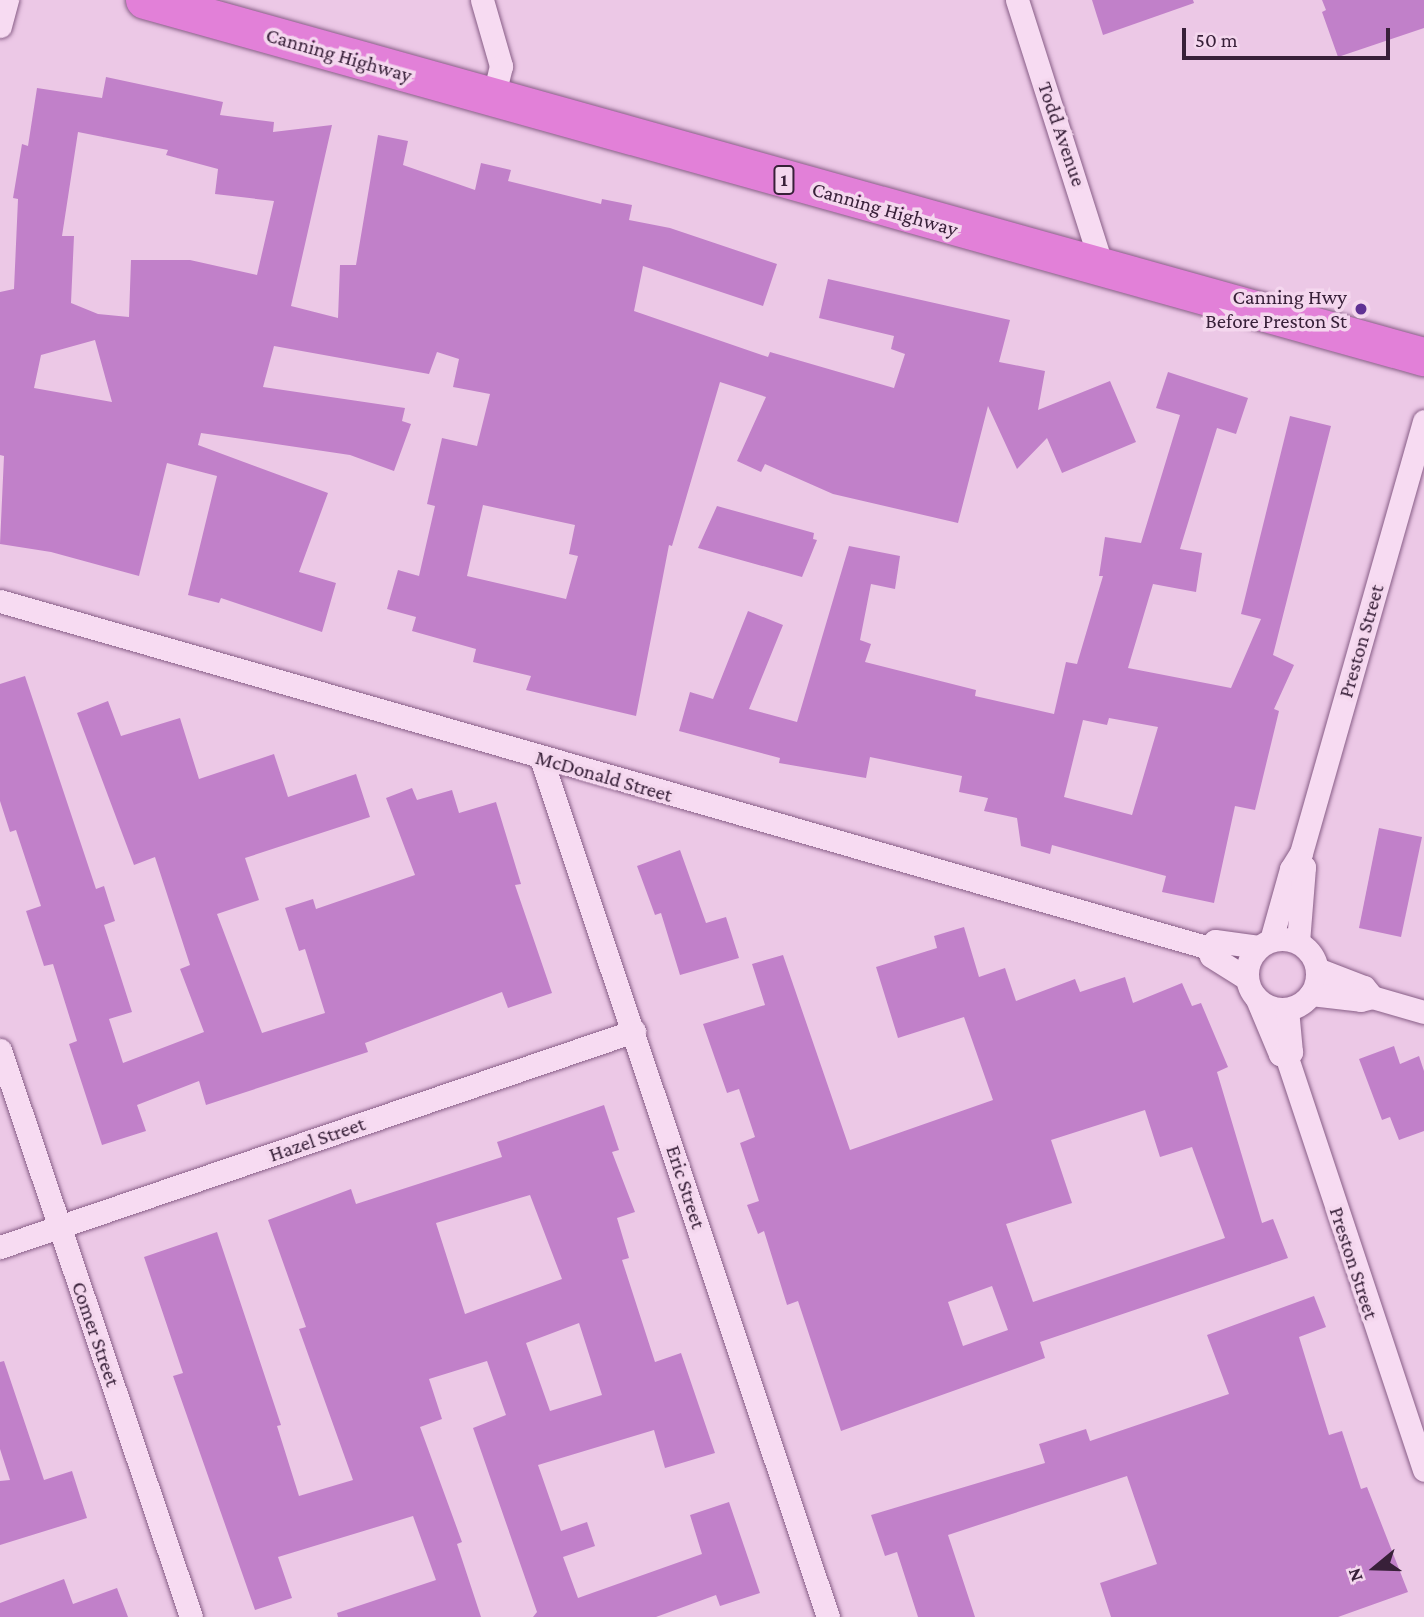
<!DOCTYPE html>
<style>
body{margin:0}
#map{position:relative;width:1424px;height:1617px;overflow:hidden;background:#ecc8e6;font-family:"Crimson Pro",serif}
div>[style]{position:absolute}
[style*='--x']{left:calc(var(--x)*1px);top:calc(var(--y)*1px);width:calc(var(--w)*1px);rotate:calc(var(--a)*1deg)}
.building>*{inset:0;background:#c180c9}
.roads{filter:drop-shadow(0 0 2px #885e87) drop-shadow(0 0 2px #885e87)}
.minor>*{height:23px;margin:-11.5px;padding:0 11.5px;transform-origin:11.5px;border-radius:11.5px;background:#f7dbf2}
.minor>.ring{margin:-11.5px;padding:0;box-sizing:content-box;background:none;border:23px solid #f7dbf2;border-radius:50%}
.trunk>*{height:38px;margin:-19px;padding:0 19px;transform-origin:19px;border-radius:19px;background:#e280d8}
.dots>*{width:19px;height:19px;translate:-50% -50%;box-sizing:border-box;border:4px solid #f4d7ee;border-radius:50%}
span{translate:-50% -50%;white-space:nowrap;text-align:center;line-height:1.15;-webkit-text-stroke:7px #f4d7ee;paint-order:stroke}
.shield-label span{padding:2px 5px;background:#f4d7ee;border:2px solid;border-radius:5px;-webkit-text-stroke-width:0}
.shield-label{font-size:19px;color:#382039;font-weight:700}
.street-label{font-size:21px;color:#382039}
.poi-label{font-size:21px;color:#382039}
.right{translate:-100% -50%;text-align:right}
.north{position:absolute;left:1340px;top:1533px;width:70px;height:70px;-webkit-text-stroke:5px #f4d7ee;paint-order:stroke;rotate:251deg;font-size:19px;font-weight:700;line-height:28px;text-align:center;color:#382039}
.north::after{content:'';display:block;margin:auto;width:24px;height:32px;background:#382039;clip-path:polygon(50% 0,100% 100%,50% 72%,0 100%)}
.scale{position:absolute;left:1182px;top:28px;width:208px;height:32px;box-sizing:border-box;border:4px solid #382039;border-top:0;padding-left:9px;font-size:21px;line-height:24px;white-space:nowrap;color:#382039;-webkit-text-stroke:5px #f4d7ee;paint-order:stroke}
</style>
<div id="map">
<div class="building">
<div style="clip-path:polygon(1092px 0,1193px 0,1194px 3px,1103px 35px)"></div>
<div style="clip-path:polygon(1322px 0,1424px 0,1424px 28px,1338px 57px,1322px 12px,1326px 10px)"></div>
<div style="clip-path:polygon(evenodd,106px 77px,223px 102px,220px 115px,274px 122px,273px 132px,332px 125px,291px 306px,338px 318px,340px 265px,356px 265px,378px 135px,408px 141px,403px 165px,475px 190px,481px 163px,511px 170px,508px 181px,601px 204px,602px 199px,632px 205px,629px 220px,670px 228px,777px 264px,763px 306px,643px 266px,634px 311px,768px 357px,770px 352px,894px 388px,905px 354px,891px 349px,894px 336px,819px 318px,828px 279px,1010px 320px,999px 362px,1045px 371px,1038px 410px,1110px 381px,1136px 442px,1062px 473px,1047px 438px,1017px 469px,988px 406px,958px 523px,833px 494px,765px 464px,761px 472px,737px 461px,766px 397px,720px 382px,672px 546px,669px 545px,636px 716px,526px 690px,531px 676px,473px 662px,476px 649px,412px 631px,416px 617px,387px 609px,398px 570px,419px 576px,435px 506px,427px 504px,442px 438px,477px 446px,490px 394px,453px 387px,459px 359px,437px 352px,429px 374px,274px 346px,263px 387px,405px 408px,402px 421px,411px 424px,394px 471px,350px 455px,201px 433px,198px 445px,328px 493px,299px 572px,336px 583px,322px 632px,221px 598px,219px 603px,188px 595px,217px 476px,167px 463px,139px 576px,51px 552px,0 544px,4px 456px,0 455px,0 292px,14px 289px,18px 199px,13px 198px,22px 144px,28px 146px,37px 88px,102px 98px,106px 77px,78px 132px,168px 150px,166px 155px,218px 169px,215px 194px,274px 201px,257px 275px,190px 260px,131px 260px,129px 317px,98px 314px,71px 303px,74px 236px,62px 236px,78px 132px,106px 77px,95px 340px,112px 402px,34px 388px,41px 355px,95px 340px,106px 77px,483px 505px,575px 525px,569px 554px,578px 556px,566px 599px,467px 576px,483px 505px)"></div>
<div style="clip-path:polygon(evenodd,1168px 372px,1248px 398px,1236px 434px,1217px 428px,1180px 549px,1202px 553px,1196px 592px,1153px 584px,1128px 668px,1231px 688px,1261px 619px,1241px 614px,1290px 416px,1331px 426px,1273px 655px,1294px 665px,1274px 709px,1279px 711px,1255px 810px,1235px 806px,1214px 903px,1162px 892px,1166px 876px,1052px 845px,1050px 854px,1021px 846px,1017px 818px,984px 811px,988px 798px,959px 792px,962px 776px,870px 757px,866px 778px,779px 763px,780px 758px,679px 731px,690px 692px,713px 699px,748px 611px,783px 625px,749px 709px,797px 722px,849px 546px,900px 556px,895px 589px,871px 584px,860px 640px,871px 644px,865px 662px,976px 690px,975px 696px,1054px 714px,1066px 662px,1077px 664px,1103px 576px,1099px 576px,1105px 537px,1141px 543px,1180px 415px,1156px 408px,1168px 372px,1109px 718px,1158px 727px,1132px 815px,1064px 797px,1083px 720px,1107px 725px,1109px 718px)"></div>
<div style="clip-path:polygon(717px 506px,814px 533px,813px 539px,817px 540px,802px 577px,698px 548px)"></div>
<div style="clip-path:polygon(25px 676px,96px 889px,104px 886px,115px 921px,104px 925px,132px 1012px,109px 1019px,123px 1063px,204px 1032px,180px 969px,190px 965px,155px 857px,134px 865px,77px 713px,108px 701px,121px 736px,180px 718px,199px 779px,274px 754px,288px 797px,356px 774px,370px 817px,245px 858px,259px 900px,217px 914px,262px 1033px,325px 1013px,305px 949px,299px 951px,285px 908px,313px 899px,316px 909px,415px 875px,386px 798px,412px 788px,417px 800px,452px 790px,459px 813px,496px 802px,521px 884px,515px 885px,552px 993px,508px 1008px,502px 992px,365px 1043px,368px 1052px,206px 1105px,199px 1081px,137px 1105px,146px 1131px,102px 1145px,69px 1044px,77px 1041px,53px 964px,44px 966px,26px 911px,41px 906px,16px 830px,10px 832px,0 801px,0 684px)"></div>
<div style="clip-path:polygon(1379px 828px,1422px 837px,1401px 937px,1359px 928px)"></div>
<div style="clip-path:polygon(680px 850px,706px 923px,726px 917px,739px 958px,680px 975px,661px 913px,655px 915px,637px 866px)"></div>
<div style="clip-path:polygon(evenodd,964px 927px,979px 977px,1005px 968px,1016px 1001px,1075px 979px,1080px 992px,1125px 977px,1133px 1003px,1182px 983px,1192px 1006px,1201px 1003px,1228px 1067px,1217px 1072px,1262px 1223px,1273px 1219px,1288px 1258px,1040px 1342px,1045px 1358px,841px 1431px,798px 1301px,787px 1305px,764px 1231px,758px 1234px,747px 1205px,759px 1201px,740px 1143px,755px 1137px,739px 1089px,727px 1093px,703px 1024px,765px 1005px,752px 964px,783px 955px,850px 1150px,993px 1100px,964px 1017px,898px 1038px,876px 967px,937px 948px,934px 936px,964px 927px,1145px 1110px,1160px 1157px,1192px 1147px,1225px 1238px,1033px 1302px,1006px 1224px,1072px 1203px,1051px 1140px,1145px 1110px,964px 927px,992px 1286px,1008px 1330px,963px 1346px,948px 1302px,992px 1286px)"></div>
<div style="clip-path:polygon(1394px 1046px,1400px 1064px,1419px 1056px,1424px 1071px,1424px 1131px,1399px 1140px,1390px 1117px,1382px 1120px,1359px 1059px)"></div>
<div style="clip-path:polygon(evenodd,604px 1105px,619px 1150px,612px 1152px,635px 1212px,617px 1218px,629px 1258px,622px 1260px,655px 1362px,681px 1353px,715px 1453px,665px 1468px,654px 1430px,538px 1465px,561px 1531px,587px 1522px,595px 1546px,563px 1557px,578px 1598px,702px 1554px,690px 1515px,729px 1502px,760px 1593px,720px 1606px,716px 1595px,656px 1617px,533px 1617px,537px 1612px,473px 1428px,506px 1415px,487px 1361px,429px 1379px,442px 1419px,420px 1427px,462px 1542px,457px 1544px,481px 1617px,338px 1617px,337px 1613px,436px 1580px,413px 1516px,278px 1557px,292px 1598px,255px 1610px,173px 1376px,183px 1373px,144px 1257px,217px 1232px,281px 1425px,277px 1426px,299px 1496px,353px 1480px,299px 1329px,306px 1327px,268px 1220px,351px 1189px,356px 1204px,502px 1157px,497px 1142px,604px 1105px,530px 1195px,562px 1279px,465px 1314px,436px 1223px,530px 1195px,604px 1105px,579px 1323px,602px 1395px,550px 1411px,526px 1343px,579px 1323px)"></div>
<div style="clip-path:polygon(1314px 1296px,1326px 1327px,1299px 1337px,1329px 1435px,1342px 1431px,1361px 1489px,1367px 1487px,1408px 1592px,1338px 1617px,1111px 1617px,1100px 1583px,1157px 1564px,1127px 1476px,948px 1535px,975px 1617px,918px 1617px,897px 1552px,885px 1556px,871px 1515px,1045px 1463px,1039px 1444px,1086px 1429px,1090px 1441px,1229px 1394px,1207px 1335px)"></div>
<div style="clip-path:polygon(4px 1361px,44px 1480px,72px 1471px,87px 1518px,0 1545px,0 1481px,10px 1480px,0 1449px,0 1362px)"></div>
<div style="clip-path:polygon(64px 1579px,73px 1604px,117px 1588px,128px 1617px,0 1617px,0 1603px)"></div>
</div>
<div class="roads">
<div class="minor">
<div style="--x:482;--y:0;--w:69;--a:73.9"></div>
<div style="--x:501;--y:66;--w:34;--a:104"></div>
<div style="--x:1017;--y:0;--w:282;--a:72.3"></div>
<div style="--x:0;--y:26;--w:27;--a:-75"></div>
<div style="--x:0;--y:601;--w:1258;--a:16.01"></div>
<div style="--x:541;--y:758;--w:906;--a:71.53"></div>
<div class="ring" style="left:1247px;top:939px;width:47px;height:47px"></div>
<div style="--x:1271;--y:940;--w:74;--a:-74.3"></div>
<div style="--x:1291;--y:869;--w:19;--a:-58"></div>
<div style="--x:1301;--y:853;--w:449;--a:-74.1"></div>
<div style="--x:1298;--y:942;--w:75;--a:-85.4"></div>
<div style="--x:1304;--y:867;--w:8;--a:-135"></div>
<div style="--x:1209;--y:948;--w:9;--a:-49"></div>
<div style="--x:1215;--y:941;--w:44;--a:7.8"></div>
<div style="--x:1209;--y:948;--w:8;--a:76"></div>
<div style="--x:1211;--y:956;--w:41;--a:32.2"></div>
<div style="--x:1317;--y:969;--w:50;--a:21"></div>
<div style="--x:1364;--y:987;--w:13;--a:51"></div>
<div style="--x:1372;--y:997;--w:54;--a:16.1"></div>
<div style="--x:1311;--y:994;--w:50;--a:6.8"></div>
<div style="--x:1361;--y:1000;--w:11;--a:-15"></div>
<div style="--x:1257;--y:999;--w:60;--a:67.3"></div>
<div style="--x:1280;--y:1054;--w:6;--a:9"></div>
<div style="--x:1286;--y:1055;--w:437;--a:71.6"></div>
<div style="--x:0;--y:1050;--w:598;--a:71.38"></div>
<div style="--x:1286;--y:1055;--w:6;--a:-31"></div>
<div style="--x:1291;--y:1052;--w:43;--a:-95.3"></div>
<div style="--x:0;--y:1247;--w:670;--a:-18.81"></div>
</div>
<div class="trunk">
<div style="--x:145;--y:0;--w:1328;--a:15.6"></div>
</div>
</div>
<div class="dots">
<div style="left:1361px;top:309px;background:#603194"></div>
</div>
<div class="shield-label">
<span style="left:784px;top:180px">1</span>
</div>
<div class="street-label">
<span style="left:339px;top:55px;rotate:16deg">Canning Highway</span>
<span style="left:1062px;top:134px;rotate:71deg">Todd Avenue</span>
<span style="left:885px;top:209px;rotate:16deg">Canning Highway</span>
<span style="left:1361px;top:641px;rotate:-74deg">Preston Street</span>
<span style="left:604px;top:776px;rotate:16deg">McDonald Street</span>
<span style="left:317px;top:1139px;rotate:-19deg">Hazel Street</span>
<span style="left:686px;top:1187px;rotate:72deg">Eric Street</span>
<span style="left:1354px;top:1263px;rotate:72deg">Preston Street</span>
<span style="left:96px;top:1334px;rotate:71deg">Comer Street</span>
</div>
<div class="poi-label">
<span class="right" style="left:1347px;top:309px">Canning Hwy<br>Before Preston St</span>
</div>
<div class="north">N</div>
<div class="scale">50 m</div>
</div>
